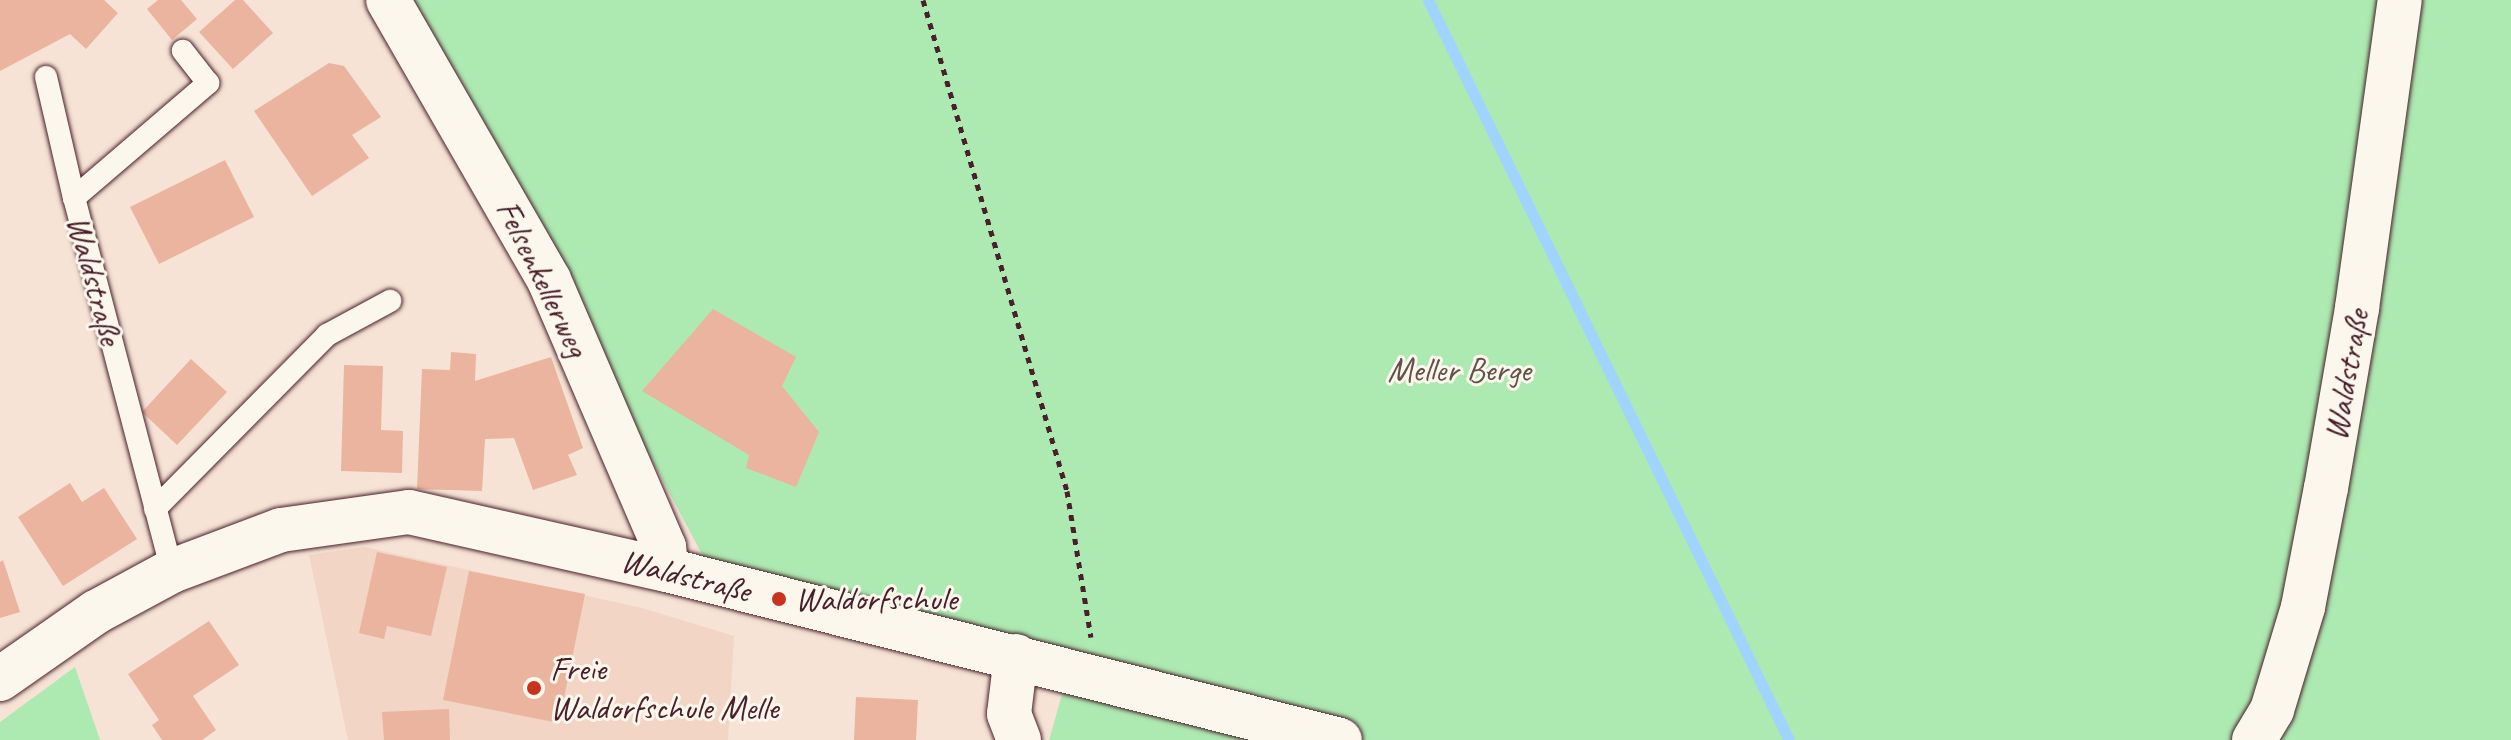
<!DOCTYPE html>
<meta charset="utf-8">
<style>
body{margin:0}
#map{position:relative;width:2511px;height:740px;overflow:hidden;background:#f6e3d5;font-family:Caveat,sans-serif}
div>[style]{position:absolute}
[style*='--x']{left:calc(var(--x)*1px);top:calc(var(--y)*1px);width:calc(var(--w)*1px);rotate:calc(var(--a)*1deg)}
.built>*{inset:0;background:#f2d5c4}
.green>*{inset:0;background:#aceab1}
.stream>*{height:11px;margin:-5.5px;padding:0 5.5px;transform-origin:5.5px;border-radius:5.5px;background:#a0d3fe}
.building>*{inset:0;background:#eab49e}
.path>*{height:5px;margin-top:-2.5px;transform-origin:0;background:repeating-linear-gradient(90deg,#4a1f2b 0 6px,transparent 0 12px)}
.roads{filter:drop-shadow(0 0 2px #4a1f2b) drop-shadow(0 0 2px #4a1f2b)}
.service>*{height:22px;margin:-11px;padding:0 11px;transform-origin:11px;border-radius:11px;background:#fbf7ec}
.minor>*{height:44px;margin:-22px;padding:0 22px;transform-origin:22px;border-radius:22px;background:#fbf7ec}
.dots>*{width:22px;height:22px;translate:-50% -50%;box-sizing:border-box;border:4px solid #fbf7ec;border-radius:50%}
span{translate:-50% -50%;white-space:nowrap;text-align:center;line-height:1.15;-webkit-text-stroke:6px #fbf7ec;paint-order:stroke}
.street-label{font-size:34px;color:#4a1f2b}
.park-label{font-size:34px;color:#62524c}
.poi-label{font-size:34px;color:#4a1f2b}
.left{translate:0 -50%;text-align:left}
</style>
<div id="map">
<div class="built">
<div style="clip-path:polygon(364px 547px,642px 608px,734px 636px,728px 740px,348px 740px,309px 555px)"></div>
</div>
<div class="green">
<div style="clip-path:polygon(407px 0,2511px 0,2511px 740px,1049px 740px,1073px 656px,703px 556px)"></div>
<div style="clip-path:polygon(75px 667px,100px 740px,0 740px,0 722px)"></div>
</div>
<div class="stream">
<div style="--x:1428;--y:0;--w:823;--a:64"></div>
</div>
<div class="building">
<div style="clip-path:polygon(0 0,104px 0,118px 13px,86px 49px,70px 34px,0 71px)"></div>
<div style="clip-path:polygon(158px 0,181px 0,197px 19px,172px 40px,147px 9px)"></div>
<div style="clip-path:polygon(235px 0,243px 0,273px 33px,233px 69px,199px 32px)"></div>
<div style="clip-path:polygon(329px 63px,344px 66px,381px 117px,352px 135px,369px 158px,312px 196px,254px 111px)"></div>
<div style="clip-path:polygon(225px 160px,254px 217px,159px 264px,130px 207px)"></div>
<div style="clip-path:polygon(713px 309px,796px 357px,782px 386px,819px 432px,796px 487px,746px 468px,749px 455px,642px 391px)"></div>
<div style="clip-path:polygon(451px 352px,476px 354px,475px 381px,551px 357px,583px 448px,568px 455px,577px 475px,533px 490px,514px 438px,485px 439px,482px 491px,417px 489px,422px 369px,450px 370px)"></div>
<div style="clip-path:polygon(191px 359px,227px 392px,177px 445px,142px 412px)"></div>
<div style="clip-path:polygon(344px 365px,383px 366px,381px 430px,403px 431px,402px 473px,341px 471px)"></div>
<div style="clip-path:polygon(70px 483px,82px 502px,104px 488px,137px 539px,63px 586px,18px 517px)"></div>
<div style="clip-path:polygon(377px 552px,447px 567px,431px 636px,387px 626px,384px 639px,359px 633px)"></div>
<div style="clip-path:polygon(3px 560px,20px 612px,0 618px,0 562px)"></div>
<div style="clip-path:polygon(469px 571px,585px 594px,559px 723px,443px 700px)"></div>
<div style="clip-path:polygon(209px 621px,239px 665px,193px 696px,216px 730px,202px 740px,162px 740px,152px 725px,159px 720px,128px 674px)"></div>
<div style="clip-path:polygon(856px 697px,918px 700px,916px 740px,854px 740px)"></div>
<div style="clip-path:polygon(449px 709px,450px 740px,384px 740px,382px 712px)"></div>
</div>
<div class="path">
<div style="--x:923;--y:0;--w:512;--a:73.65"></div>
<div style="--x:1067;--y:491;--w:148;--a:80.7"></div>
</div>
<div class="roads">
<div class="service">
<div style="--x:46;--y:77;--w:124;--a:77"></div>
<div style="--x:155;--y:509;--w:245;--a:-45.3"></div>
<div style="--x:327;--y:335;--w:72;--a:-28.4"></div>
<div style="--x:172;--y:571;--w:386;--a:-104.7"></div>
<div style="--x:74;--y:198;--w:177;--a:-40.6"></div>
<div style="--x:208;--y:83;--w:41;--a:-128"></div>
</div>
<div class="minor">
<div style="--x:388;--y:0;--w:323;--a:60.1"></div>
<div style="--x:549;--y:280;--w:291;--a:66.7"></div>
<div style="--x:664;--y:547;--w:23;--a:83"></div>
<div style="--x:1016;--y:656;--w:58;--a:96.9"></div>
<div style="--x:1009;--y:714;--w:28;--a:69"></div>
<div style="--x:0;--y:679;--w:117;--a:-34.9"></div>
<div style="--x:96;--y:612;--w:86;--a:-28.3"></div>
<div style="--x:172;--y:571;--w:116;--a:-20.6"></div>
<div style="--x:281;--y:530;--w:129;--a:-8"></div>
<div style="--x:409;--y:512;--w:264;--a:12.7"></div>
<div style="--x:667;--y:570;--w:694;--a:14.18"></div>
<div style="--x:2254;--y:740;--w:35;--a:-59"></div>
<div style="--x:2272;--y:710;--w:108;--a:-73.2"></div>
<div style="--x:2303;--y:607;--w:121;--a:-79.1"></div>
<div style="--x:2326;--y:488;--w:183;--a:-80.2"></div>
<div style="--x:2357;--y:308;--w:311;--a:-82.1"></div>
</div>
</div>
<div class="dots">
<div style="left:779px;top:599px;background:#c8321e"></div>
<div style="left:534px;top:688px;background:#c8321e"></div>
</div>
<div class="street-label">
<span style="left:543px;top:278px;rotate:64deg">Felsenkellerweg</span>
<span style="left:95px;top:280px;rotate:75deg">Waldstraße</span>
<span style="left:2346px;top:375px;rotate:-80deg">Waldstraße</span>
<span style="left:686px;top:575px;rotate:14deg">Waldstraße</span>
</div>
<div class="park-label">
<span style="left:1459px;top:370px">Meller Berge</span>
</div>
<div class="poi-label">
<span class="left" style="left:795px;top:599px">Waldorfschule</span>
<span class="left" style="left:550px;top:688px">Freie<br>Waldorfschule Melle</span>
</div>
</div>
